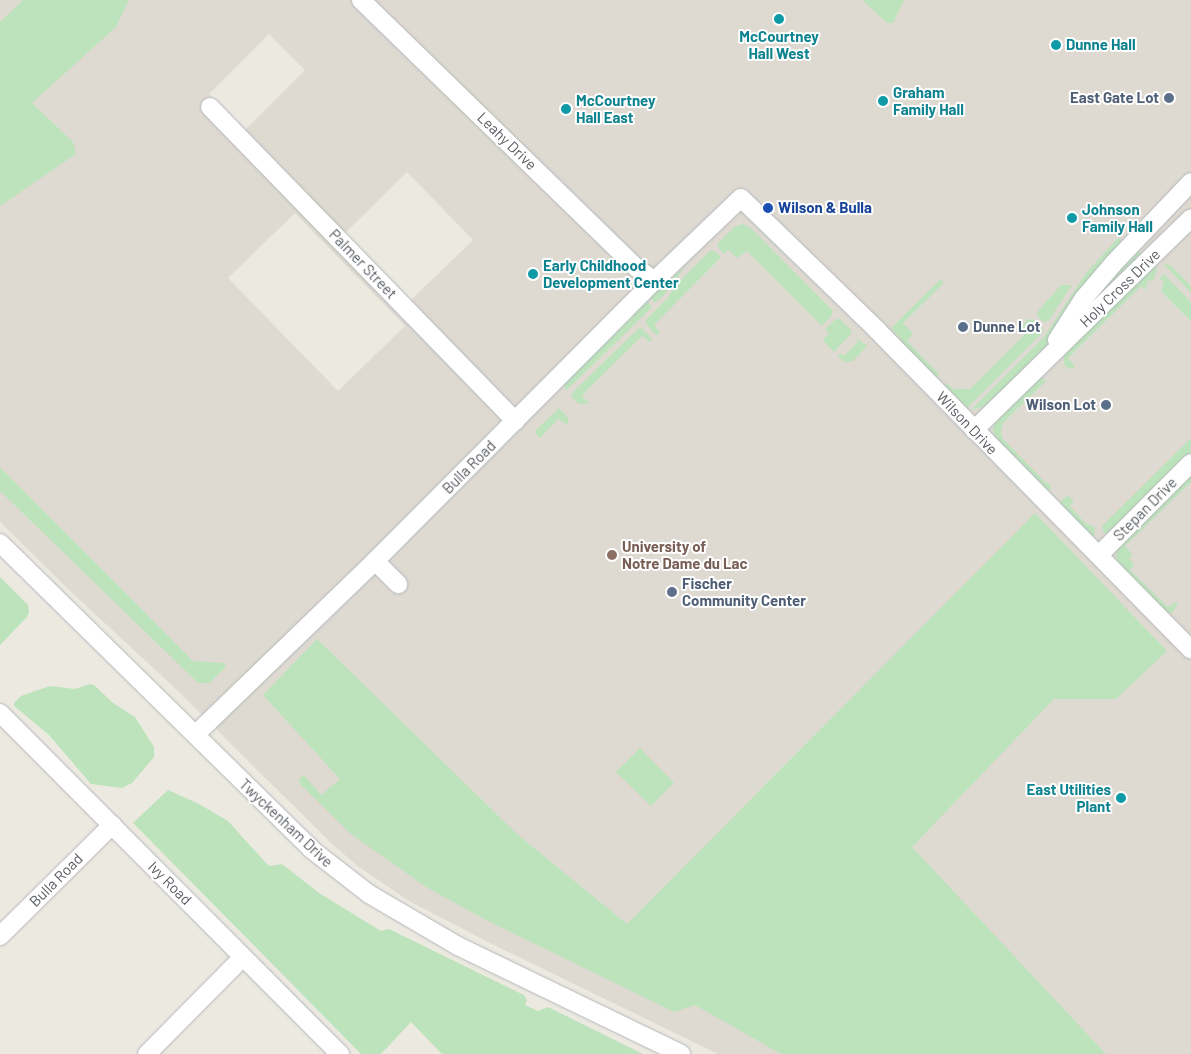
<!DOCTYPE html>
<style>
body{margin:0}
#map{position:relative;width:1191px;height:1054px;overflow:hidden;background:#ece9e0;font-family:Barlow,sans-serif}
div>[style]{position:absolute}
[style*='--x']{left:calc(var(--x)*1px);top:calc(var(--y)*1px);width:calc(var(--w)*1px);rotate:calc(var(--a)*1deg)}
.education>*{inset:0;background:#dedad1}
.green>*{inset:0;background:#bde3bc}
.roads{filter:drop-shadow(0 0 1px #b3b6bb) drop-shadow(0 0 1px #b3b6bb)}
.minor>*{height:18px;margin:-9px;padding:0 9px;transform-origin:9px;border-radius:9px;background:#fff}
.dots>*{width:14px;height:14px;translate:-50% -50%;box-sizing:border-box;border:2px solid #fff;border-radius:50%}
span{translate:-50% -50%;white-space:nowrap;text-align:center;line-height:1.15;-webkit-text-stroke:4px #fff;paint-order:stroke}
.culture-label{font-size:15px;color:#0d838f;font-weight:700}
.left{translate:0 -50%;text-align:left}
.right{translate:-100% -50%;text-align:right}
.service-label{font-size:15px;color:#4e5e75;font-weight:700}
.street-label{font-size:15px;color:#585c61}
.transit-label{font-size:15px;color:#164399;font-weight:700}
.education-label{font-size:15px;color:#785e54;font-weight:700}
</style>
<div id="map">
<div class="education">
<div style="clip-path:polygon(evenodd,0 0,1191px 0,1191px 1054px,718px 1054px,494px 945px,409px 901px,359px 867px,333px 845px,178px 691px,67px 588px,0 522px,0 0,269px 34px,305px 70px,245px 130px,209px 94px,269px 34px,0 0,407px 172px,473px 240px,410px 301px,344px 234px,407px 172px,0 0,295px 213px,405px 326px,338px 391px,228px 278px,295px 213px)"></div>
</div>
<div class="green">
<div style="clip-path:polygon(23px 0,129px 0,116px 27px,32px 103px,73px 142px,76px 154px,0 206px,0 22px)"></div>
<div style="clip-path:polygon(862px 0,904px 0,893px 23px,887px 23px)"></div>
<div style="clip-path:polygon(743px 224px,751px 228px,832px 310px,832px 315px,822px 326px,747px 251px,737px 258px,728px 250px,724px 254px,718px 247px,718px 243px,736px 226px)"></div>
<div style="clip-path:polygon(1118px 238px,1122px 240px,1120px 244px,1121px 250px,1050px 342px,986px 406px,971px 410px,1044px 337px,1086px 273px)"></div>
<div style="clip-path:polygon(710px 251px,715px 251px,721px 257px,654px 325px,660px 332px,658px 335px,655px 334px,646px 324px,646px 320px,668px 298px,674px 287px)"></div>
<div style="clip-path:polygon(1137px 251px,1140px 252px,1140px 255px,1095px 299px,1064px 339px,1089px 299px)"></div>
<div style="clip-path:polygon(1163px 263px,1171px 266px,1191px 286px,1191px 293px)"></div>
<div style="clip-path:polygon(1153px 265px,1157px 269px,1153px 281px,1148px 280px,1145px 290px,1141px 286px,1068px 358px,1074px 365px,1074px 368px,1069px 369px,1064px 364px,1064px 353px)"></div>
<div style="clip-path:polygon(686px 266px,664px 295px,655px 303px,649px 297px)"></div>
<div style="clip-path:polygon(1165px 275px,1191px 302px,1191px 321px,1161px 291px,1164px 281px,1160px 279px,1162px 275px)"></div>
<div style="clip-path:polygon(941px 279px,944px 283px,903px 323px,912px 332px,912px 335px,907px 341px,939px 374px,936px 378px,902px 346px,901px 339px,891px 328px)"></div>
<div style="clip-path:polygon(1061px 285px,1072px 285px,1049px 320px,1043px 322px,1037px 315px,1038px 311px)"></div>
<div style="clip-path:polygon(646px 300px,652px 307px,566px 391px,564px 384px)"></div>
<div style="clip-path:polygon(836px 319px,840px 319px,851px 330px,851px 334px,834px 352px,824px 342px,824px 339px,829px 333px,825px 329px)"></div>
<div style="clip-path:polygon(1028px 319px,1034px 320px,1043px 329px,1043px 332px,967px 408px,942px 387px,947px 383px,953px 389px,970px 389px,1025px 334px,1020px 328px)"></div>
<div style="clip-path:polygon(642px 328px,653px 340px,649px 342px,642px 336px,582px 395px,589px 404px,579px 404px,571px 396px,573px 392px,638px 329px)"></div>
<div style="clip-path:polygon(856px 338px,867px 346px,853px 361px,844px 362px,838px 356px,840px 353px,844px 356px,858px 342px)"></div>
<div style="clip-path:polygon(1039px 376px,1046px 381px,1003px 423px,1001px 431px,1003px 439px,1044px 481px,1050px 484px,1051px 489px,1046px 491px,995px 438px,993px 429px,996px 419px)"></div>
<div style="clip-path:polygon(559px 408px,568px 418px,568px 425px,558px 419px,540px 438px,535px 433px,536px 430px)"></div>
<div style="clip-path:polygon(1191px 438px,1191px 452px,1109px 533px,1104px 533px,1102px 526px)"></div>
<div style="clip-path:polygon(0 467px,193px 661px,224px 663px,226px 667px,209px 683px,198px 683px,0 491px)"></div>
<div style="clip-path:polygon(1191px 473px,1191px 482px,1125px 546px,1133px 555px,1129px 558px,1134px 565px,1130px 570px,1168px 607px,1174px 603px,1178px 603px,1173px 612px,1167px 614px,1118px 564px,1116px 553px,1117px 548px)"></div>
<div style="clip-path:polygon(1068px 496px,1074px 501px,1070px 506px,1085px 523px,1095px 527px,1094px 536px,1091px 536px,1060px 505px,1062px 499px)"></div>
<div style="clip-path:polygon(1035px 513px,1167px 651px,1116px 699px,1054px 699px,912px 847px,1106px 1054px,781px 1054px,695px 1005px,674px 1012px,488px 921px,426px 887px,351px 834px,300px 784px,299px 779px,304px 775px,321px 795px,339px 780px,339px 778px,263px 695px,317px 639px,518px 835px,627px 924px)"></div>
<div style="clip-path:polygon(0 577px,28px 605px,29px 612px,27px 617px,0 645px)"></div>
<div style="clip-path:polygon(90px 684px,94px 685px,113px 703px,135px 717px,154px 747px,154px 757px,132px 783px,122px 788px,91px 784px,49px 735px,14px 706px,14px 703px,21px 696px,50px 686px,75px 689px)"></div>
<div style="clip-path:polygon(640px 748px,674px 783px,651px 806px,616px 772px)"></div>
<div style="clip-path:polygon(168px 790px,199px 804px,228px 821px,266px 863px,270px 866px,282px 864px,319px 893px,381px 931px,389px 929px,524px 995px,527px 1000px,525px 1005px,538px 1011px,548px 1007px,643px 1054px,442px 1054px,411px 1022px,381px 1054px,361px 1054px,133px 823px)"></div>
</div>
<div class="roads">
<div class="minor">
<div style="--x:361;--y:0;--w:385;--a:44.2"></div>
<div style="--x:637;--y:268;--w:21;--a:37"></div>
<div style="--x:210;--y:107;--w:438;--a:45.8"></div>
<div style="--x:1057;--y:340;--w:50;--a:-57.3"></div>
<div style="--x:1084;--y:298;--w:45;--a:-49.5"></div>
<div style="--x:1113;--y:264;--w:113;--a:-46.4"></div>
<div style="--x:974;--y:430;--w:303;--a:-44.3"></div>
<div style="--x:0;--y:543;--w:436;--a:44.5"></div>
<div style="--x:311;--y:849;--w:73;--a:37.8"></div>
<div style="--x:369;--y:894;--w:103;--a:30.3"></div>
<div style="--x:458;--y:946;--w:248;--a:25.8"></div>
<div style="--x:1099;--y:555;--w:130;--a:-45"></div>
<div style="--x:375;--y:561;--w:33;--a:45"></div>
<div style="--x:0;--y:713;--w:482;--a:45.1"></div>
<div style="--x:196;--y:734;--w:249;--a:-44"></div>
<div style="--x:375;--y:561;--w:395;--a:-45.1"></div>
<div style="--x:654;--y:281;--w:120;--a:-43.7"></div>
<div style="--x:741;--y:198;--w:190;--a:44.1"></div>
<div style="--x:877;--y:330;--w:448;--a:45.5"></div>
<div style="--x:0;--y:936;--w:158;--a:-44.7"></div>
<div style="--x:147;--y:1054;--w:136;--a:-45.3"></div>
</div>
</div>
<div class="dots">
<div style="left:779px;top:19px;background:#0f9aa8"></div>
<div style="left:1056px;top:45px;background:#0f9aa8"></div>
<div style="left:1169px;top:98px;background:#5c6f8a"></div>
<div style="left:883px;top:101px;background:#0f9aa8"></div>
<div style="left:566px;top:109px;background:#0f9aa8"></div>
<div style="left:768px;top:208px;background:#1a4fb4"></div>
<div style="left:1072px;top:218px;background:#0f9aa8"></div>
<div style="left:533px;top:274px;background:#0f9aa8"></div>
<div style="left:963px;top:327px;background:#5c6f8a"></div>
<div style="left:1106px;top:405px;background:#5c6f8a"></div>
<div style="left:612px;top:555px;background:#8d6e63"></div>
<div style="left:672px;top:592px;background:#5c6f8a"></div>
<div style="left:1121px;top:798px;background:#0f9aa8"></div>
</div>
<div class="culture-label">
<span style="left:779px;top:45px">McCourtney<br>Hall West</span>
<span class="left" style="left:1066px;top:45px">Dunne Hall</span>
<span class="left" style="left:893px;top:101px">Graham<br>Family Hall</span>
<span class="left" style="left:576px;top:109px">McCourtney<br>Hall East</span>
<span class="left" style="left:1082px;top:218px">Johnson<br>Family Hall</span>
<span class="left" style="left:543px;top:274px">Early Childhood<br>Development Center</span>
<span class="right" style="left:1111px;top:798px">East Utilities<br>Plant</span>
</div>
<div class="service-label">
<span class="right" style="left:1159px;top:98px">East Gate Lot</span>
<span class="left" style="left:973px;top:327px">Dunne Lot</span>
<span class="right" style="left:1096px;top:405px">Wilson Lot</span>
<span class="left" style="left:682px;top:592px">Fischer<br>Community Center</span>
</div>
<div class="street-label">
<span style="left:507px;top:141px;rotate:44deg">Leahy Drive</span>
<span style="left:363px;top:264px;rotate:46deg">Palmer Street</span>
<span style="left:1120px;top:288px;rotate:-44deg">Holy Cross Drive</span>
<span style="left:967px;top:423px;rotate:46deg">Wilson Drive</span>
<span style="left:469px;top:467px;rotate:-45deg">Bulla Road</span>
<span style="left:1145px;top:509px;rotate:-45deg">Stepan Drive</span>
<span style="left:286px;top:823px;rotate:43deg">Twyckenham Drive</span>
<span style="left:56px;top:880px;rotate:-45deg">Bulla Road</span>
<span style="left:170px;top:883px;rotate:45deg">Ivy Road</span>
</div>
<div class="transit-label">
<span class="left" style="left:778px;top:208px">Wilson &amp; Bulla</span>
</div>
<div class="education-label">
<span class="left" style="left:622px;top:555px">University of<br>Notre Dame du Lac</span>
</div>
</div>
